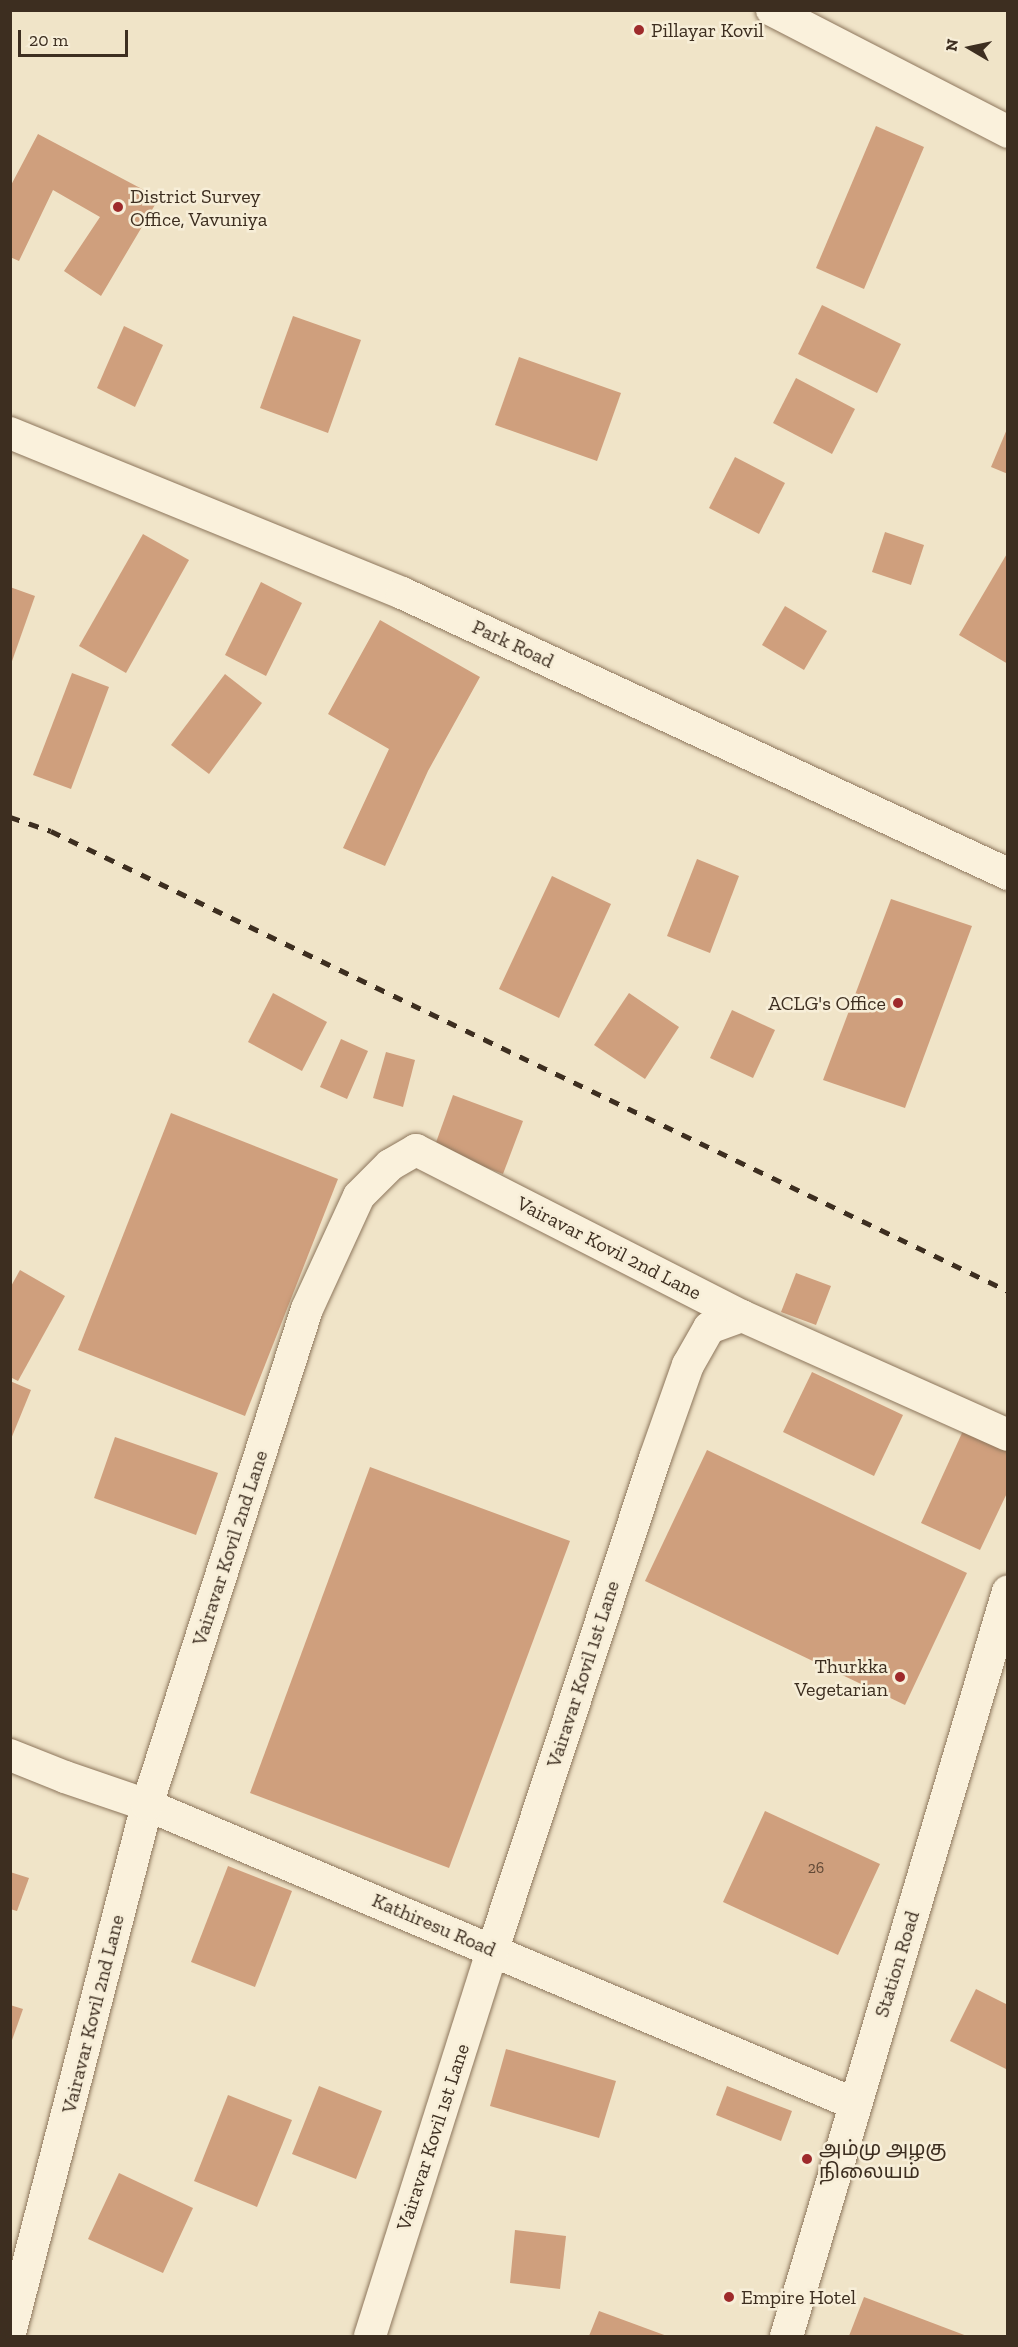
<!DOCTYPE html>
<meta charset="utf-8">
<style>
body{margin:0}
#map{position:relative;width:1018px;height:2347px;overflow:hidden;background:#f0e4c8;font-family:"Zilla Slab","Noto Sans Tamil",serif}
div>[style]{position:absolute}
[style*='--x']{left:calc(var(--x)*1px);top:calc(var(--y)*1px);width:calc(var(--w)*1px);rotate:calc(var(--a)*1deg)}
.building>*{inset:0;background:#cf9f7d}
.roads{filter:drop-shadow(0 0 2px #8d765c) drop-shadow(0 0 2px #8d765c)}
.street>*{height:32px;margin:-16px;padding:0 16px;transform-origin:16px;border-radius:16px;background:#faf1dc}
.secondary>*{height:33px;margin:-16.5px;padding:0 16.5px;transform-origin:16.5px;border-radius:16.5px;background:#faf1dc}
.rail>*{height:4.5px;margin-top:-2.25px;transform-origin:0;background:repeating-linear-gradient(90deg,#3d2e20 0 10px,transparent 0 20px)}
.dots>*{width:16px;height:16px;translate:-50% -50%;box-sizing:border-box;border:3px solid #f7eed8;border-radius:50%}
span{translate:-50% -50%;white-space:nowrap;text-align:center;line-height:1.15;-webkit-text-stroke:5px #f7eed8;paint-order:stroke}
.number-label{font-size:16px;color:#624a37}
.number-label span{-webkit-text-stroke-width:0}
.poi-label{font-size:20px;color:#3d2e20}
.left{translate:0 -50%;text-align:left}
.right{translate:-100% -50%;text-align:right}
.street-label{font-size:20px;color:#3d2e20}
.frame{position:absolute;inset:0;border:12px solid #3d2e20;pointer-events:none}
.north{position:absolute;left:940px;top:18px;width:60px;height:60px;-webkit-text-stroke:4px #f7eed8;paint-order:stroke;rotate:279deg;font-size:16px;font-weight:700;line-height:24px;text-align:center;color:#3d2e20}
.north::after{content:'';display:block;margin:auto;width:21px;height:27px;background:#3d2e20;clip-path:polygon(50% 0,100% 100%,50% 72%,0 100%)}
.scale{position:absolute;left:18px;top:30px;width:110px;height:27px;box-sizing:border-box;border:3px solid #3d2e20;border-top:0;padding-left:8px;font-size:18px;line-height:21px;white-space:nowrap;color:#3d2e20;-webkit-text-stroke:4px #f7eed8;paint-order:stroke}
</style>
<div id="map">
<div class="building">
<div style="clip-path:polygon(876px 126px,924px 147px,864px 289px,816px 268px)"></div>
<div style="clip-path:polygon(38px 134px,159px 198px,101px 296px,64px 271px,100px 217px,53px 190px,19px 261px,10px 257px,10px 187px)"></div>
<div style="clip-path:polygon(822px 305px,901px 344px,877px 393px,798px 354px)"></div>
<div style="clip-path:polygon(293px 316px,361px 340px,328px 433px,260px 408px)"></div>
<div style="clip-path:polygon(124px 326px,163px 345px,135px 407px,97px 388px)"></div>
<div style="clip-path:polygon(519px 357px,621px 393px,597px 461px,495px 425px)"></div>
<div style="clip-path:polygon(796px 378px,855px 409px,832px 454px,773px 423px)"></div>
<div style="clip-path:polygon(1007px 429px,1008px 429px,1008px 474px,991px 467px)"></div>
<div style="clip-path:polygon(735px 457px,785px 483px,759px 534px,709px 508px)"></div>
<div style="clip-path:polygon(885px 532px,924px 545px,911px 585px,872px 572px)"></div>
<div style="clip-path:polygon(143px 534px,189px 560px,126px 673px,79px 646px)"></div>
<div style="clip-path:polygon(1008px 552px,1008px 664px,959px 635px)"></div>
<div style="clip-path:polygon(261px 582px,302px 603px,266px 676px,225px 655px)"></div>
<div style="clip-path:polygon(10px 587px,35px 596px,11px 664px,10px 664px)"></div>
<div style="clip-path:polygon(785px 606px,827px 631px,804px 670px,762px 645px)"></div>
<div style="clip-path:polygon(380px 620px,480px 677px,428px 771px,385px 866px,343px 848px,389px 749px,328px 714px)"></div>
<div style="clip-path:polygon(72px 673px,109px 687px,71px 789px,33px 775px)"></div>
<div style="clip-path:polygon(225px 674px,262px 703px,209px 774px,171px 745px)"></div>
<div style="clip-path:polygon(697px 859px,739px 876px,710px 953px,667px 936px)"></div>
<div style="clip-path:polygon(552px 876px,611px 904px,559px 1018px,499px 989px)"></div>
<div style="clip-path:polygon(891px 899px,972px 926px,905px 1108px,823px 1080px)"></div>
<div style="clip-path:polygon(273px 993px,327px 1022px,302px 1071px,248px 1042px)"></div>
<div style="clip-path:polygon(629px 993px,679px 1027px,645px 1079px,594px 1045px)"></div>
<div style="clip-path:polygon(732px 1010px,775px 1030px,753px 1078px,710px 1058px)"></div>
<div style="clip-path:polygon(341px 1039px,368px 1051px,347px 1099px,320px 1087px)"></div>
<div style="clip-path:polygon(386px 1052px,415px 1060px,403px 1107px,373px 1098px)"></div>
<div style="clip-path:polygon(453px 1095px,523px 1121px,503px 1174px,434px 1148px)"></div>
<div style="clip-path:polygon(171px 1113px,338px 1179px,245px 1416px,78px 1350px)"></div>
<div style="clip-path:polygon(20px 1270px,65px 1296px,18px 1381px,10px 1377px,10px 1288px)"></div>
<div style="clip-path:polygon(796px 1273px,831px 1286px,816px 1325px,781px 1312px)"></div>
<div style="clip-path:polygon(812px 1372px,903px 1415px,874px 1476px,783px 1432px)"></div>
<div style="clip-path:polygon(10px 1381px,31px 1390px,11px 1439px,10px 1439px)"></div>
<div style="clip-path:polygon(967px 1422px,1008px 1441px,1008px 1491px,980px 1550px,921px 1523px)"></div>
<div style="clip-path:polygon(115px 1437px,218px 1473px,196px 1535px,94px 1498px)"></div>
<div style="clip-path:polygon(707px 1450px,967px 1573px,905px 1705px,645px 1581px)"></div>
<div style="clip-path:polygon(370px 1467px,570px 1541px,449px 1868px,250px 1793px)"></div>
<div style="clip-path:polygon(765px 1811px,880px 1864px,838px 1955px,723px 1902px)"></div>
<div style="clip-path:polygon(228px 1866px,292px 1891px,255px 1987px,191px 1962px)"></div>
<div style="clip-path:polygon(10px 1872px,29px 1878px,17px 1911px,10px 1909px)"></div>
<div style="clip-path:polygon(976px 1989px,1008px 2005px,1008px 2070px,950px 2041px)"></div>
<div style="clip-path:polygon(10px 2005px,23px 2009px,11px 2043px,10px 2043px)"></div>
<div style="clip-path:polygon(506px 2049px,616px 2081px,599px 2138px,490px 2106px)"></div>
<div style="clip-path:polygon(319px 2086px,382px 2111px,356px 2179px,292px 2154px)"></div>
<div style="clip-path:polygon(727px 2086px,792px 2111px,781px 2141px,716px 2115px)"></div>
<div style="clip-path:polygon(228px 2095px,292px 2120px,257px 2207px,194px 2181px)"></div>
<div style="clip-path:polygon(119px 2173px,193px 2208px,163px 2273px,88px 2239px)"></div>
<div style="clip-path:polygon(515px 2230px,566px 2236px,560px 2289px,510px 2283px)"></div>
<div style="clip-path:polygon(864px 2297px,967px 2336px,849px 2336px)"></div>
<div style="clip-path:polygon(599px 2311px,667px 2336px,589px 2336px)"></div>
</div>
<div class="roads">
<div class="street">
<div style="--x:772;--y:10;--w:266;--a:27.3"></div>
<div style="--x:10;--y:433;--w:423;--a:22.2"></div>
<div style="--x:402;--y:593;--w:668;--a:24.88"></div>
<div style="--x:10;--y:1755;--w:59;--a:21.8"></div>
<div style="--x:65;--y:1777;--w:87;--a:18.9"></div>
<div style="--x:147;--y:1805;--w:769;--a:22.9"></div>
<div style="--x:10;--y:2333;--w:545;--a:-75.45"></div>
<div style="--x:147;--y:1805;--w:521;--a:-72.12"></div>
<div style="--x:307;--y:1309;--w:124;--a:-65.3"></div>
<div style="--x:359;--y:1196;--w:44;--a:-45"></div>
<div style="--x:390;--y:1165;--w:30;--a:-30"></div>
<div style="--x:416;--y:1150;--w:366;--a:27"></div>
<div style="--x:370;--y:2336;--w:406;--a:-72.4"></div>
<div style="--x:493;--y:1949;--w:517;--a:-71.74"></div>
<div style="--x:655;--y:1458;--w:99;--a:-70.5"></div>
<div style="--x:688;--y:1365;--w:43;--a:-60.4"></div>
<div style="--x:709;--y:1328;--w:35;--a:-20"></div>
<div style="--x:742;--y:1316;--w:291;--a:24.1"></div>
</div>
<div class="secondary">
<div style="--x:786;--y:2336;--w:777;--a:-73.41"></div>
</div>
</div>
<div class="rail">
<div style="--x:10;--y:817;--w:43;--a:18.9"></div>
<div style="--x:51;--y:831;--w:1062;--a:25.67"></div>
</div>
<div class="dots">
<div style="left:639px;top:30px;background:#9e2a2b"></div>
<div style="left:118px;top:207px;background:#9e2a2b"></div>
<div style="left:898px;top:1003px;background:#9e2a2b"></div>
<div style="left:900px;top:1677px;background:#9e2a2b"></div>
<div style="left:807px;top:2159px;background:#9e2a2b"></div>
<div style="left:729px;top:2297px;background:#9e2a2b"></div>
</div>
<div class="number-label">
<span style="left:816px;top:1868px">26</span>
</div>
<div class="poi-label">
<span class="left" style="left:651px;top:30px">Pillayar Kovil</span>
<span class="left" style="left:130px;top:208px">District Survey<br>Office, Vavuniya</span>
<span class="right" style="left:886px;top:1003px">ACLG's Office</span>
<span class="right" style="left:888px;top:1678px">Thurkka<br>Vegetarian</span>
<span class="left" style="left:819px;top:2160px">அம்மு அழகு<br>நிலையம்</span>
<span class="left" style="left:741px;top:2297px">Empire Hotel</span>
</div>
<div class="street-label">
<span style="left:513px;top:644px;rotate:25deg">Park Road</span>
<span style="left:609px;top:1248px;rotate:27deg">Vairavar Kovil 2nd Lane</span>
<span style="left:230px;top:1548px;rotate:-72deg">Vairavar Kovil 2nd Lane</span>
<span style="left:583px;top:1674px;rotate:-72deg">Vairavar Kovil 1st Lane</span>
<span style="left:434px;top:1925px;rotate:23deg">Kathiresu Road</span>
<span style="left:897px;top:1964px;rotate:-73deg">Station Road</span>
<span style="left:93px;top:2014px;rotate:-76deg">Vairavar Kovil 2nd Lane</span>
<span style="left:433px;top:2137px;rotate:-72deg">Vairavar Kovil 1st Lane</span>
</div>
<div class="frame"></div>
<div class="north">N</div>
<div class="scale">20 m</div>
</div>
